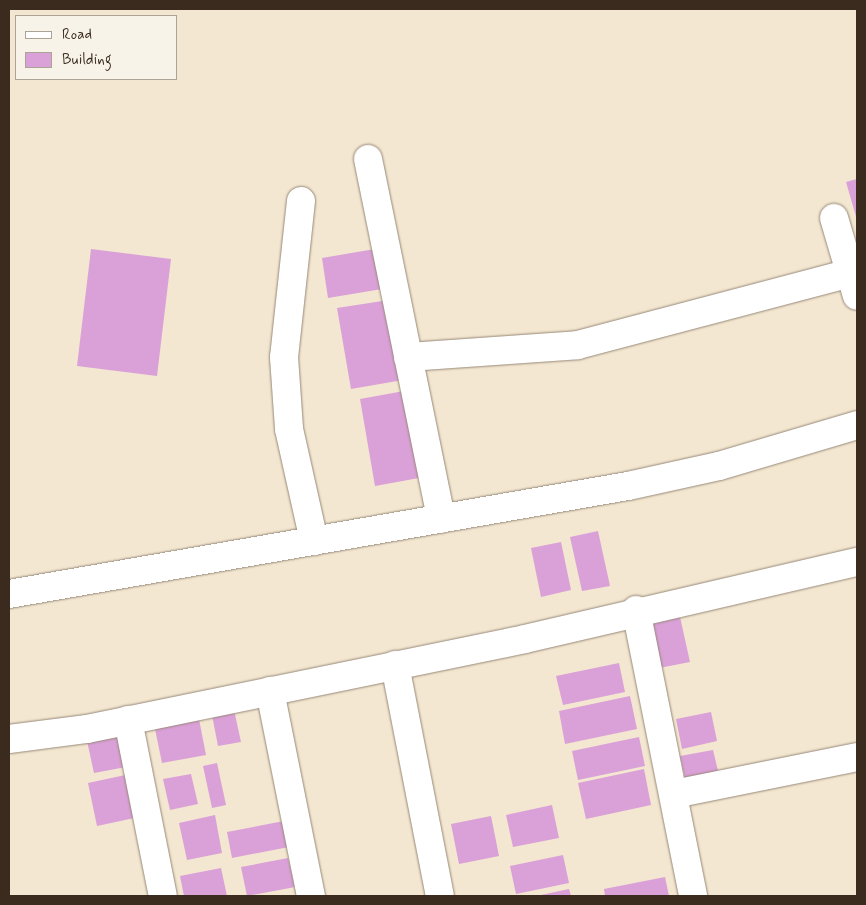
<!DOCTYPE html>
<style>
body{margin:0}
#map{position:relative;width:866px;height:905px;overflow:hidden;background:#f3e7d1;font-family:Mynerve,sans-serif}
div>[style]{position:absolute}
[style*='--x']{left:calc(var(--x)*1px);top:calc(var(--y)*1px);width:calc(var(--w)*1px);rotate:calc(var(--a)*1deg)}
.building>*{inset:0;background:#daa0d8}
.roads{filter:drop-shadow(0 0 1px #978878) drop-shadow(0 0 1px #978878)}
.minor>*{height:28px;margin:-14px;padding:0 14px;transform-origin:14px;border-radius:14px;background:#fff}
span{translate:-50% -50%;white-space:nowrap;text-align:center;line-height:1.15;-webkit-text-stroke:4px #f7f3e8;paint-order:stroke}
.frame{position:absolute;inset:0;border:10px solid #3b2a1e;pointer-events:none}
.legend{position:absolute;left:15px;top:15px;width:162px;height:65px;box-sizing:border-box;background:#f7f3e8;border:1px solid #aca397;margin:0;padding:6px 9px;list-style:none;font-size:15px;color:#3b2a1e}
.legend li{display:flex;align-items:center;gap:10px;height:25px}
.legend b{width:25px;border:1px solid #aca397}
</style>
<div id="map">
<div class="building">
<div style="clip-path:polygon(857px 179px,857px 220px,846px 182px)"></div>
<div style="clip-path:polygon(91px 249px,171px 259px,157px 376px,77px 366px)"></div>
<div style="clip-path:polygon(375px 249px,382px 289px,328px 298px,322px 258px)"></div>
<div style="clip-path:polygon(389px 300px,403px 380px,351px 389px,337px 308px)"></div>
<div style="clip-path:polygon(404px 391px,419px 478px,375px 486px,360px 399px)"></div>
<div style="clip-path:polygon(598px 531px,610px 586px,582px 591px,570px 537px)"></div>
<div style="clip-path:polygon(561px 542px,571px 590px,541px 597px,531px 548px)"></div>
<div style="clip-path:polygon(678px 608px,690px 662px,654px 669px,643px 615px)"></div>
<div style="clip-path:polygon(619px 663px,625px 692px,563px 705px,556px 676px)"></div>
<div style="clip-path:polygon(630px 696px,637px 729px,565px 744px,559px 711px)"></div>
<div style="clip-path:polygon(234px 710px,241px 742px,218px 746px,212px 715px)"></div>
<div style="clip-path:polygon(711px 712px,717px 741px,682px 749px,676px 719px)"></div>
<div style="clip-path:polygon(198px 714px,206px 755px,162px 763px,154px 724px)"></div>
<div style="clip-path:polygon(119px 734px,126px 767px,94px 773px,87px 741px)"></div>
<div style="clip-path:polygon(639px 737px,645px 766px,578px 780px,572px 751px)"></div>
<div style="clip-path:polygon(713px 750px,719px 775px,686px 782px,680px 756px)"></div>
<div style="clip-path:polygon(217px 763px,226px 805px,212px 808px,203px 766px)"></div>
<div style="clip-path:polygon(644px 769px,651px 805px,586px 819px,578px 783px)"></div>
<div style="clip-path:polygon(130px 774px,139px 817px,97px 826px,88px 783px)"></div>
<div style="clip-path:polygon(191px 774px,198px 804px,170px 810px,163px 779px)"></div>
<div style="clip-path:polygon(552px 805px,559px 838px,513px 847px,506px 815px)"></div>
<div style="clip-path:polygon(215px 815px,222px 853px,187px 860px,179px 823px)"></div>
<div style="clip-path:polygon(491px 816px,499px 856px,459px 864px,451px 824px)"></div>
<div style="clip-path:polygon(284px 821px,289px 847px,232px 858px,227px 832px)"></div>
<div style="clip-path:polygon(563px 855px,569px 883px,516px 894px,510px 866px)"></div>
<div style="clip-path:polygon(288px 858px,295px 887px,247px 896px,241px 867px)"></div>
<div style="clip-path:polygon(221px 868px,227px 896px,184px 896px,180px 876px)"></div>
<div style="clip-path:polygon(665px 877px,669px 896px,605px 896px,604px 889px)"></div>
<div style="clip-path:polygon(569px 889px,571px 896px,541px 896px,541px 895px)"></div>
</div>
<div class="roads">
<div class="minor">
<div style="--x:368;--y:159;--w:367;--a:78.5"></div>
<div style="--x:301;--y:201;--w:157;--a:96.2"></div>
<div style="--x:284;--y:357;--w:72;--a:86"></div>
<div style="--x:289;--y:429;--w:115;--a:77.4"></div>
<div style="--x:834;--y:218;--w:81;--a:73.6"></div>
<div style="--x:408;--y:357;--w:170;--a:-4"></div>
<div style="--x:578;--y:345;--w:281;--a:-14.8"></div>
<div style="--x:9;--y:594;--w:628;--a:-9.9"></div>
<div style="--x:628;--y:486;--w:93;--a:-12.4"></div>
<div style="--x:719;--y:466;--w:144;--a:-16.5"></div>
<div style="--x:636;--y:610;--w:292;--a:78.7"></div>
<div style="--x:395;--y:665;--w:235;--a:79"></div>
<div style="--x:270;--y:691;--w:209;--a:78.7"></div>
<div style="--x:128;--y:720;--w:179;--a:78.8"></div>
<div style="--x:9;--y:739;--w:79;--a:-7.3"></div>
<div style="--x:87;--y:729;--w:447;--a:-11.6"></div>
<div style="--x:525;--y:639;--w:341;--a:-13.1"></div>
<div style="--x:674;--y:794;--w:187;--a:-11.4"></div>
</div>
</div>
<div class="frame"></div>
<ul class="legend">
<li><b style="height:6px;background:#fff"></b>Road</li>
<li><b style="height:14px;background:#daa0d8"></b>Building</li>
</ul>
</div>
